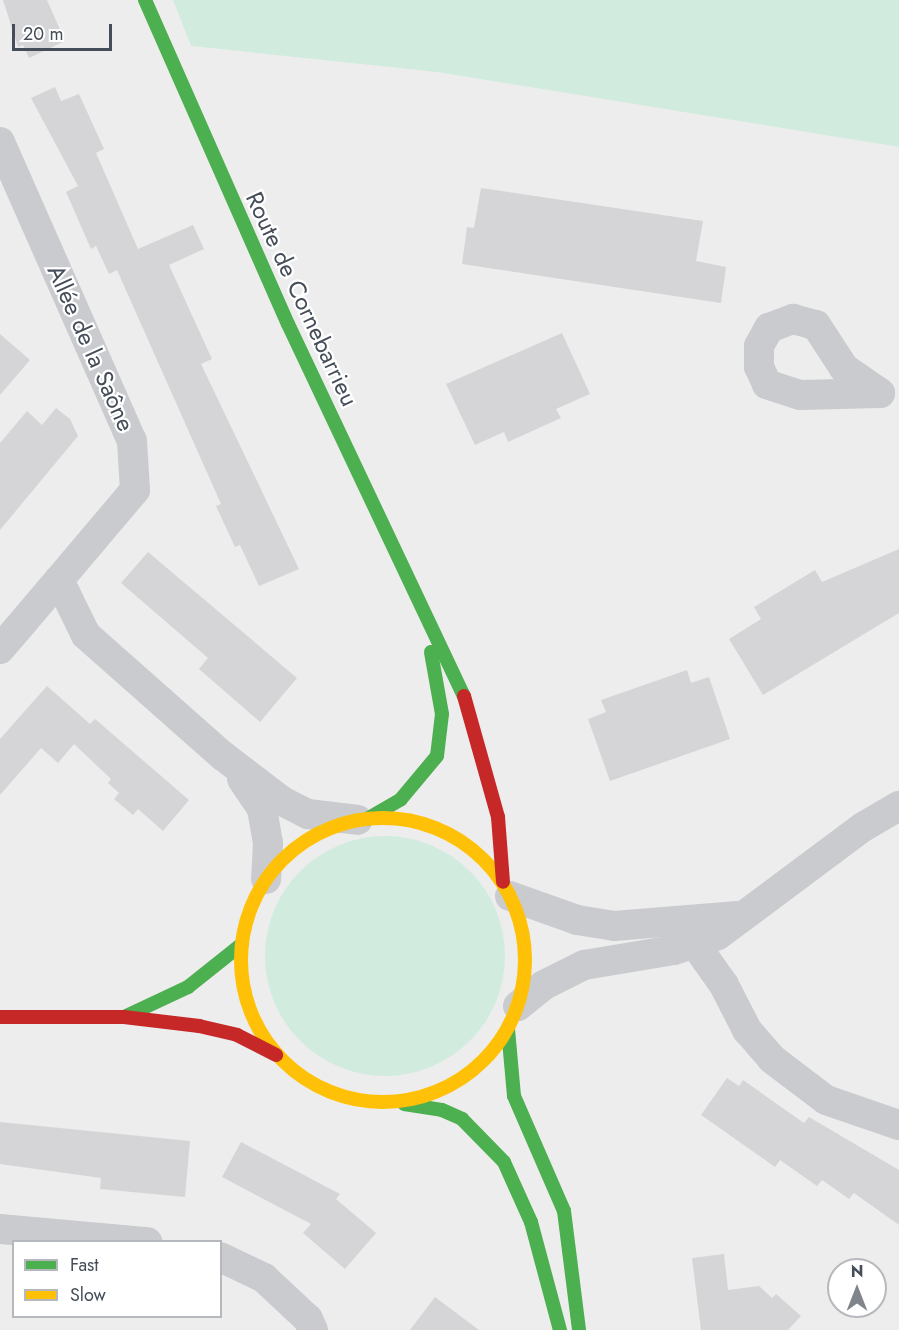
<!DOCTYPE html>
<meta charset="utf-8">
<style>
body{margin:0}
#map{position:relative;width:899px;height:1330px;overflow:hidden;background:#eeeded;font-family:Jost,sans-serif}
div>[style]{position:absolute}
[style*='--x']{left:calc(var(--x)*1px);top:calc(var(--y)*1px);width:calc(var(--w)*1px);rotate:calc(var(--a)*1deg)}
.green>*{inset:0;background:#d1ecdf}
.round{border-radius:50%}
.building>*{inset:0;background:#d5d5d7}
.street>*{height:30px;margin:-15px;padding:0 15px;transform-origin:15px;border-radius:15px;background:#c9cbce}
.fast>*{height:14px;margin:-7px;padding:0 7px;transform-origin:7px;border-radius:7px;background:#4caf50}
.slow>*{height:14px;margin:-7px;padding:0 7px;transform-origin:7px;border-radius:7px;background:#ffc107}
.slow>.ring{margin:-7px;padding:0;box-sizing:content-box;background:none;border:14px solid #ffc107;border-radius:50%}
.jam>*{height:14px;margin:-7px;padding:0 7px;transform-origin:7px;border-radius:7px;background:#c62828}
span{translate:-50% -50%;white-space:nowrap;text-align:center;line-height:1.15;-webkit-text-stroke:4.5px #fff;paint-order:stroke}
.street-label{font-size:24px;color:#454d58}
.legend{position:absolute;left:12px;top:1240px;width:210px;height:78px;box-sizing:border-box;background:#fff;border:2px solid #b5b8bc;margin:0;padding:8px 10px;list-style:none;font-size:18px;color:#454d58}
.legend li{display:flex;align-items:center;gap:12px;height:30px}
.legend b{width:30px;border:2px solid #b5b8bc}
.north{position:absolute;left:827px;top:1258px;width:60px;height:60px;box-sizing:border-box;background:#fff;border:2px solid #b5b8bc;border-radius:50%;rotate:0deg;font-size:16px;font-weight:700;line-height:24px;text-align:center;color:#454d58}
.north::after{content:'';display:block;margin:auto;width:21px;height:27px;background:#80858c;clip-path:polygon(50% 0,100% 100%,50% 72%,0 100%)}
.scale{position:absolute;left:12px;top:24px;width:100px;height:27px;box-sizing:border-box;border:3px solid #454d58;border-top:0;padding-left:8px;font-size:18px;line-height:21px;white-space:nowrap;color:#454d58;-webkit-text-stroke:4px #fff;paint-order:stroke}
</style>
<div id="map">
<div class="green">
<div style="clip-path:polygon(173px 0,899px 0,899px 147px,437px 72px,191px 46px)"></div>
<div class="round" style="left:265px;top:836px;width:240px;height:240px"></div>
</div>
<div class="building">
<div style="clip-path:polygon(3px 0,47px 0,65px 41px,29px 58px,23px 45px,18px 47px)"></div>
<div style="clip-path:polygon(55px 87px,61px 101px,79px 94px,104px 149px,96px 153px,138px 249px,193px 225px,204px 249px,169px 265px,212px 359px,201px 364px,299px 569px,259px 586px,240px 545px,235px 547px,216px 506px,221px 504px,117px 270px,109px 274px,96px 246px,91px 249px,66px 192px,78px 186px,31px 98px)"></div>
<div style="clip-path:polygon(481px 188px,703px 221px,696px 261px,726px 267px,721px 303px,462px 264px,467px 227px,474px 228px)"></div>
<div style="clip-path:polygon(562px 333px,590px 394px,556px 409px,561px 418px,508px 442px,504px 432px,475px 445px,446px 384px)"></div>
<div style="clip-path:polygon(0 334px,30px 360px,0 395px)"></div>
<div style="clip-path:polygon(56px 408px,70px 419px,78px 436px,0 530px,0 443px,27px 411px,42px 425px)"></div>
<div style="clip-path:polygon(899px 549px,899px 613px,763px 695px,729px 639px,761px 619px,754px 607px,815px 570px,822px 582px)"></div>
<div style="clip-path:polygon(148px 552px,297px 678px,260px 722px,199px 669px,208px 658px,121px 583px)"></div>
<div style="clip-path:polygon(687px 670px,691px 683px,709px 677px,730px 739px,610px 781px,588px 719px,606px 712px,601px 700px)"></div>
<div style="clip-path:polygon(47px 686px,90px 724px,95px 719px,189px 800px,163px 831px,138px 809px,133px 815px,114px 799px,119px 793px,108px 783px,111px 779px,74px 744px,58px 763px,41px 748px,0 795px,0 739px)"></div>
<div style="clip-path:polygon(727px 1078px,739px 1086px,743px 1080px,804px 1123px,809px 1117px,899px 1170px,899px 1225px,854px 1193px,849px 1199px,822px 1180px,817px 1186px,780px 1160px,775px 1167px,701px 1115px)"></div>
<div style="clip-path:polygon(0 1122px,190px 1141px,185px 1197px,100px 1189px,101px 1178px,0 1164px)"></div>
<div style="clip-path:polygon(241px 1142px,340px 1194px,336px 1199px,376px 1233px,345px 1269px,303px 1233px,311px 1224px,222px 1177px)"></div>
<div style="clip-path:polygon(724px 1254px,728px 1290px,759px 1286px,772px 1298px,776px 1294px,801px 1316px,788px 1330px,701px 1330px,692px 1258px)"></div>
<div style="clip-path:polygon(435px 1297px,479px 1330px,410px 1330px)"></div>
</div>
<div class="street">
<div style="--x:0;--y:142;--w:327;--a:66.2"></div>
<div style="--x:132;--y:441;--w:49;--a:86.5"></div>
<div style="--x:135;--y:490;--w:118;--a:130.2"></div>
<div style="--x:59;--y:580;--w:61;--a:63.9"></div>
<div style="--x:86;--y:635;--w:183;--a:41.5"></div>
<div style="--x:223;--y:756;--w:74;--a:37.3"></div>
<div style="--x:282;--y:801;--w:29;--a:27"></div>
<div style="--x:308;--y:814;--w:50;--a:6.8"></div>
<div style="--x:793;--y:319;--w:24;--a:15"></div>
<div style="--x:816;--y:325;--w:51;--a:56.9"></div>
<div style="--x:844;--y:368;--w:44;--a:34.8"></div>
<div style="--x:880;--y:393;--w:80;--a:178.6"></div>
<div style="--x:800;--y:395;--w:35;--a:-162"></div>
<div style="--x:767;--y:384;--w:19;--a:-115"></div>
<div style="--x:759;--y:367;--w:21;--a:-90"></div>
<div style="--x:759;--y:346;--w:21;--a:-61"></div>
<div style="--x:769;--y:328;--w:26;--a:-21"></div>
<div style="--x:0;--y:649;--w:91;--a:-49.5"></div>
<div style="--x:242;--y:779;--w:36;--a:56"></div>
<div style="--x:262;--y:809;--w:35;--a:80"></div>
<div style="--x:268;--y:843;--w:36;--a:93"></div>
<div style="--x:510;--y:896;--w:71;--a:19.7"></div>
<div style="--x:577;--y:920;--w:37;--a:9"></div>
<div style="--x:614;--y:926;--w:121;--a:-4.7"></div>
<div style="--x:695;--y:944;--w:50;--a:54.7"></div>
<div style="--x:724;--y:985;--w:51;--a:62.9"></div>
<div style="--x:747;--y:1030;--w:38;--a:49"></div>
<div style="--x:772;--y:1059;--w:68;--a:37.2"></div>
<div style="--x:826;--y:1100;--w:77;--a:18.9"></div>
<div style="--x:518;--y:1006;--w:33;--a:-39"></div>
<div style="--x:544;--y:985;--w:45;--a:-26.6"></div>
<div style="--x:584;--y:965;--w:91;--a:-9.5"></div>
<div style="--x:674;--y:950;--w:46;--a:-18.8"></div>
<div style="--x:718;--y:935;--w:181;--a:-36.7"></div>
<div style="--x:863;--y:827;--w:42;--a:-30.3"></div>
<div style="--x:0;--y:1229;--w:148;--a:5.1"></div>
<div style="--x:220;--y:1257;--w:49;--a:25.5"></div>
<div style="--x:264;--y:1278;--w:60;--a:43"></div>
<div style="--x:308;--y:1319;--w:12;--a:66"></div>
</div>
<div class="fast">
<div style="--x:145;--y:0;--w:354;--a:66.2"></div>
<div style="--x:288;--y:324;--w:412;--a:64.7"></div>
<div style="--x:367;--y:819;--w:39;--a:-30"></div>
<div style="--x:401;--y:799;--w:56;--a:-50.1"></div>
<div style="--x:437;--y:756;--w:42;--a:-83.2"></div>
<div style="--x:442;--y:714;--w:63;--a:-100.1"></div>
<div style="--x:124;--y:1017;--w:71;--a:-25.1"></div>
<div style="--x:188;--y:987;--w:69;--a:-38.5"></div>
<div style="--x:508;--y:1029;--w:67;--a:84.9"></div>
<div style="--x:514;--y:1096;--w:125;--a:66.5"></div>
<div style="--x:564;--y:1211;--w:120;--a:82.8"></div>
<div style="--x:404;--y:1104;--w:38;--a:9"></div>
<div style="--x:442;--y:1110;--w:22;--a:24"></div>
<div style="--x:462;--y:1119;--w:60;--a:45.7"></div>
<div style="--x:504;--y:1162;--w:66;--a:65.8"></div>
<div style="--x:531;--y:1222;--w:112;--a:75"></div>
</div>
<div class="slow">
<div class="ring" style="left:241px;top:818px;width:270px;height:270px"></div>
</div>
<div class="jam">
<div style="--x:464;--y:696;--w:126;--a:74.3"></div>
<div style="--x:498;--y:817;--w:65;--a:85.6"></div>
<div style="--x:0;--y:1017;--w:124;--a:0"></div>
<div style="--x:124;--y:1017;--w:76;--a:6.8"></div>
<div style="--x:199;--y:1026;--w:39;--a:13"></div>
<div style="--x:237;--y:1035;--w:44;--a:27.1"></div>
</div>
<div class="street-label">
<span style="left:302px;top:299px;rotate:65deg">Route de Cornebarrieu</span>
<span style="left:91px;top:348px;rotate:66deg">Allée de la Saône</span>
</div>
<ul class="legend">
<li><b style="height:8px;background:#4caf50"></b>Fast</li>
<li><b style="height:8px;background:#ffc107"></b>Slow</li>
</ul>
<div class="north">N</div>
<div class="scale">20 m</div>
</div>
